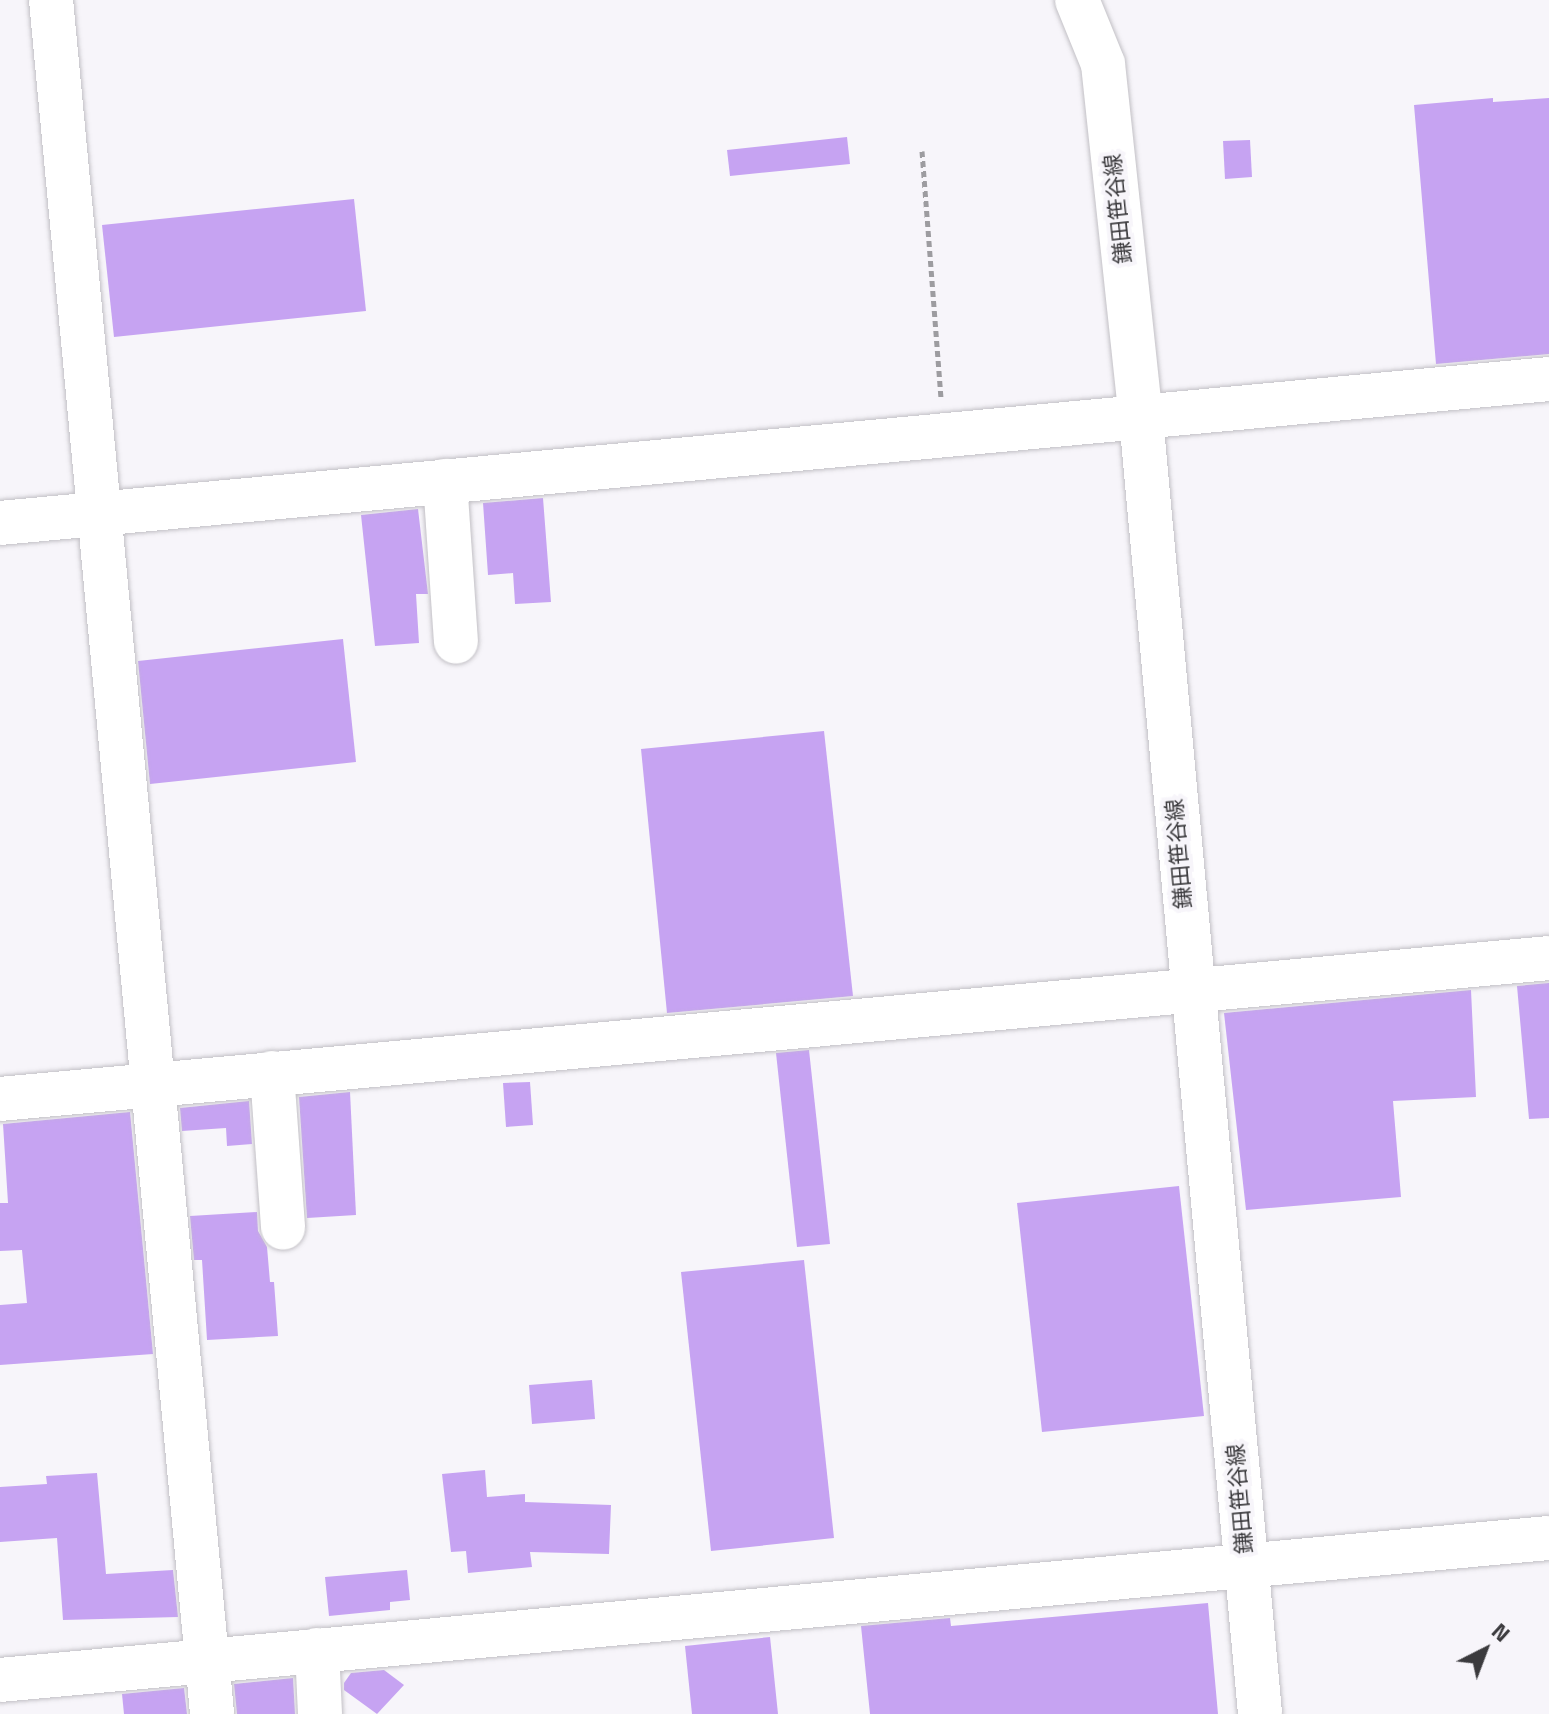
<!DOCTYPE html>
<meta charset="utf-8">
<style>
body{margin:0}
#map{position:relative;width:1549px;height:1714px;overflow:hidden;background:#f7f5fa;font-family:"Titillium Web","Noto Sans JP",sans-serif}
div>[style]{position:absolute}
[style*='--x']{left:calc(var(--x)*1px);top:calc(var(--y)*1px);width:calc(var(--w)*1px);rotate:calc(var(--a)*1deg)}
.building>*{inset:0;background:#c6a3f2}
.path>*{height:5px;margin-top:-2.5px;transform-origin:0;background:repeating-linear-gradient(90deg,#9d9ca0 0 6px,transparent 0 10px)}
.roads{filter:drop-shadow(0 0 2px #c2c0c5) drop-shadow(0 0 2px #c2c0c5)}
.minor>*{height:44px;margin:-22px;padding:0 22px;transform-origin:22px;border-radius:22px;background:#fff}
span{translate:-50% -50%;white-space:nowrap;text-align:center;line-height:1.15;-webkit-text-stroke:8px #f7f5fa;paint-order:stroke}
.street-label{font-size:22px;color:#3b3a3d}
.north{position:absolute;left:1445px;top:1610px;width:80px;height:80px;-webkit-text-stroke:6px #f7f5fa;paint-order:stroke;rotate:42deg;font-size:22px;font-weight:700;line-height:32px;text-align:center;color:#3b3a3d}
.north::after{content:'';display:block;margin:auto;width:28px;height:36px;background:#3b3a3d;clip-path:polygon(50% 0,100% 100%,50% 72%,0 100%)}
</style>
<div id="map">
<div class="building">
<div style="clip-path:polygon(1493px 98px,1493px 102px,1549px 98px,1549px 354px,1436px 364px,1414px 105px)"></div>
<div style="clip-path:polygon(847px 137px,850px 164px,730px 176px,727px 150px)"></div>
<div style="clip-path:polygon(1250px 140px,1252px 177px,1225px 179px,1223px 141px)"></div>
<div style="clip-path:polygon(354px 199px,366px 311px,114px 337px,102px 225px)"></div>
<div style="clip-path:polygon(543px 498px,551px 602px,515px 604px,513px 573px,488px 575px,483px 503px)"></div>
<div style="clip-path:polygon(418px 509px,428px 594px,416px 594px,419px 643px,375px 646px,361px 515px)"></div>
<div style="clip-path:polygon(343px 639px,356px 762px,150px 784px,138px 661px)"></div>
<div style="clip-path:polygon(824px 731px,853px 996px,667px 1013px,641px 749px)"></div>
<div style="clip-path:polygon(1549px 983px,1549px 1118px,1529px 1119px,1517px 986px)"></div>
<div style="clip-path:polygon(1471px 990px,1476px 1097px,1393px 1101px,1401px 1197px,1246px 1210px,1224px 1013px)"></div>
<div style="clip-path:polygon(809px 1050px,830px 1244px,797px 1247px,776px 1053px)"></div>
<div style="clip-path:polygon(530px 1082px,533px 1125px,506px 1127px,503px 1083px)"></div>
<div style="clip-path:polygon(350px 1092px,356px 1215px,307px 1218px,299px 1097px)"></div>
<div style="clip-path:polygon(249px 1101px,252px 1144px,227px 1146px,226px 1128px,182px 1131px,180px 1108px)"></div>
<div style="clip-path:polygon(130px 1112px,153px 1354px,0 1365px,0 1305px,27px 1303px,22px 1250px,0 1251px,0 1203px,8px 1203px,3px 1124px)"></div>
<div style="clip-path:polygon(1179px 1186px,1204px 1416px,1042px 1432px,1017px 1203px)"></div>
<div style="clip-path:polygon(257px 1212px,258px 1231px,267px 1247px,270px 1282px,274px 1282px,278px 1336px,207px 1340px,202px 1260px,194px 1260px,190px 1216px)"></div>
<div style="clip-path:polygon(804px 1260px,834px 1538px,711px 1551px,681px 1272px)"></div>
<div style="clip-path:polygon(592px 1380px,595px 1419px,532px 1424px,529px 1385px)"></div>
<div style="clip-path:polygon(485px 1470px,487px 1497px,525px 1494px,525px 1502px,611px 1505px,609px 1554px,530px 1552px,532px 1567px,468px 1573px,466px 1551px,451px 1552px,442px 1474px)"></div>
<div style="clip-path:polygon(97px 1473px,106px 1574px,173px 1570px,178px 1617px,63px 1620px,57px 1538px,0 1542px,0 1487px,47px 1484px,46px 1476px)"></div>
<div style="clip-path:polygon(407px 1570px,410px 1600px,390px 1602px,390px 1610px,329px 1616px,325px 1577px)"></div>
<div style="clip-path:polygon(1208px 1603px,1218px 1714px,870px 1714px,861px 1626px,950px 1618px,951px 1626px)"></div>
<div style="clip-path:polygon(770px 1637px,778px 1714px,692px 1714px,685px 1646px)"></div>
<div style="clip-path:polygon(384px 1670px,404px 1685px,377px 1714px,344px 1690px,344px 1683px,351px 1673px)"></div>
<div style="clip-path:polygon(293px 1678px,295px 1714px,237px 1714px,234px 1684px)"></div>
<div style="clip-path:polygon(184px 1688px,187px 1714px,124px 1714px,122px 1694px)"></div>
</div>
<div class="path">
<div style="--x:922;--y:151;--w:249;--a:85.6"></div>
</div>
<div class="roads">
<div class="minor">
<div style="--x:51;--y:0;--w:1722;--a:84.63"></div>
<div style="--x:1077;--y:0;--w:69;--a:67.9"></div>
<div style="--x:1103;--y:64;--w:356;--a:83.9"></div>
<div style="--x:1141;--y:418;--w:1301;--a:84.75"></div>
<div style="--x:445;--y:481;--w:161;--a:86.1"></div>
<div style="--x:0;--y:523;--w:1556;--a:-5.31"></div>
<div style="--x:272;--y:1073;--w:155;--a:85.9"></div>
<div style="--x:0;--y:1099;--w:1555;--a:-5.2"></div>
<div style="--x:317;--y:1650;--w:64;--a:87.3"></div>
<div style="--x:0;--y:1680;--w:1555;--a:-5.24"></div>
</div>
</div>
<div class="street-label">
<span style="left:1118px;top:209px;rotate:-96deg">鎌田笹谷線</span>
<span style="left:1179px;top:854px;rotate:-95deg">鎌田笹谷線</span>
<span style="left:1240px;top:1499px;rotate:-95deg">鎌田笹谷線</span>
</div>
<div class="north">N</div>
</div>
